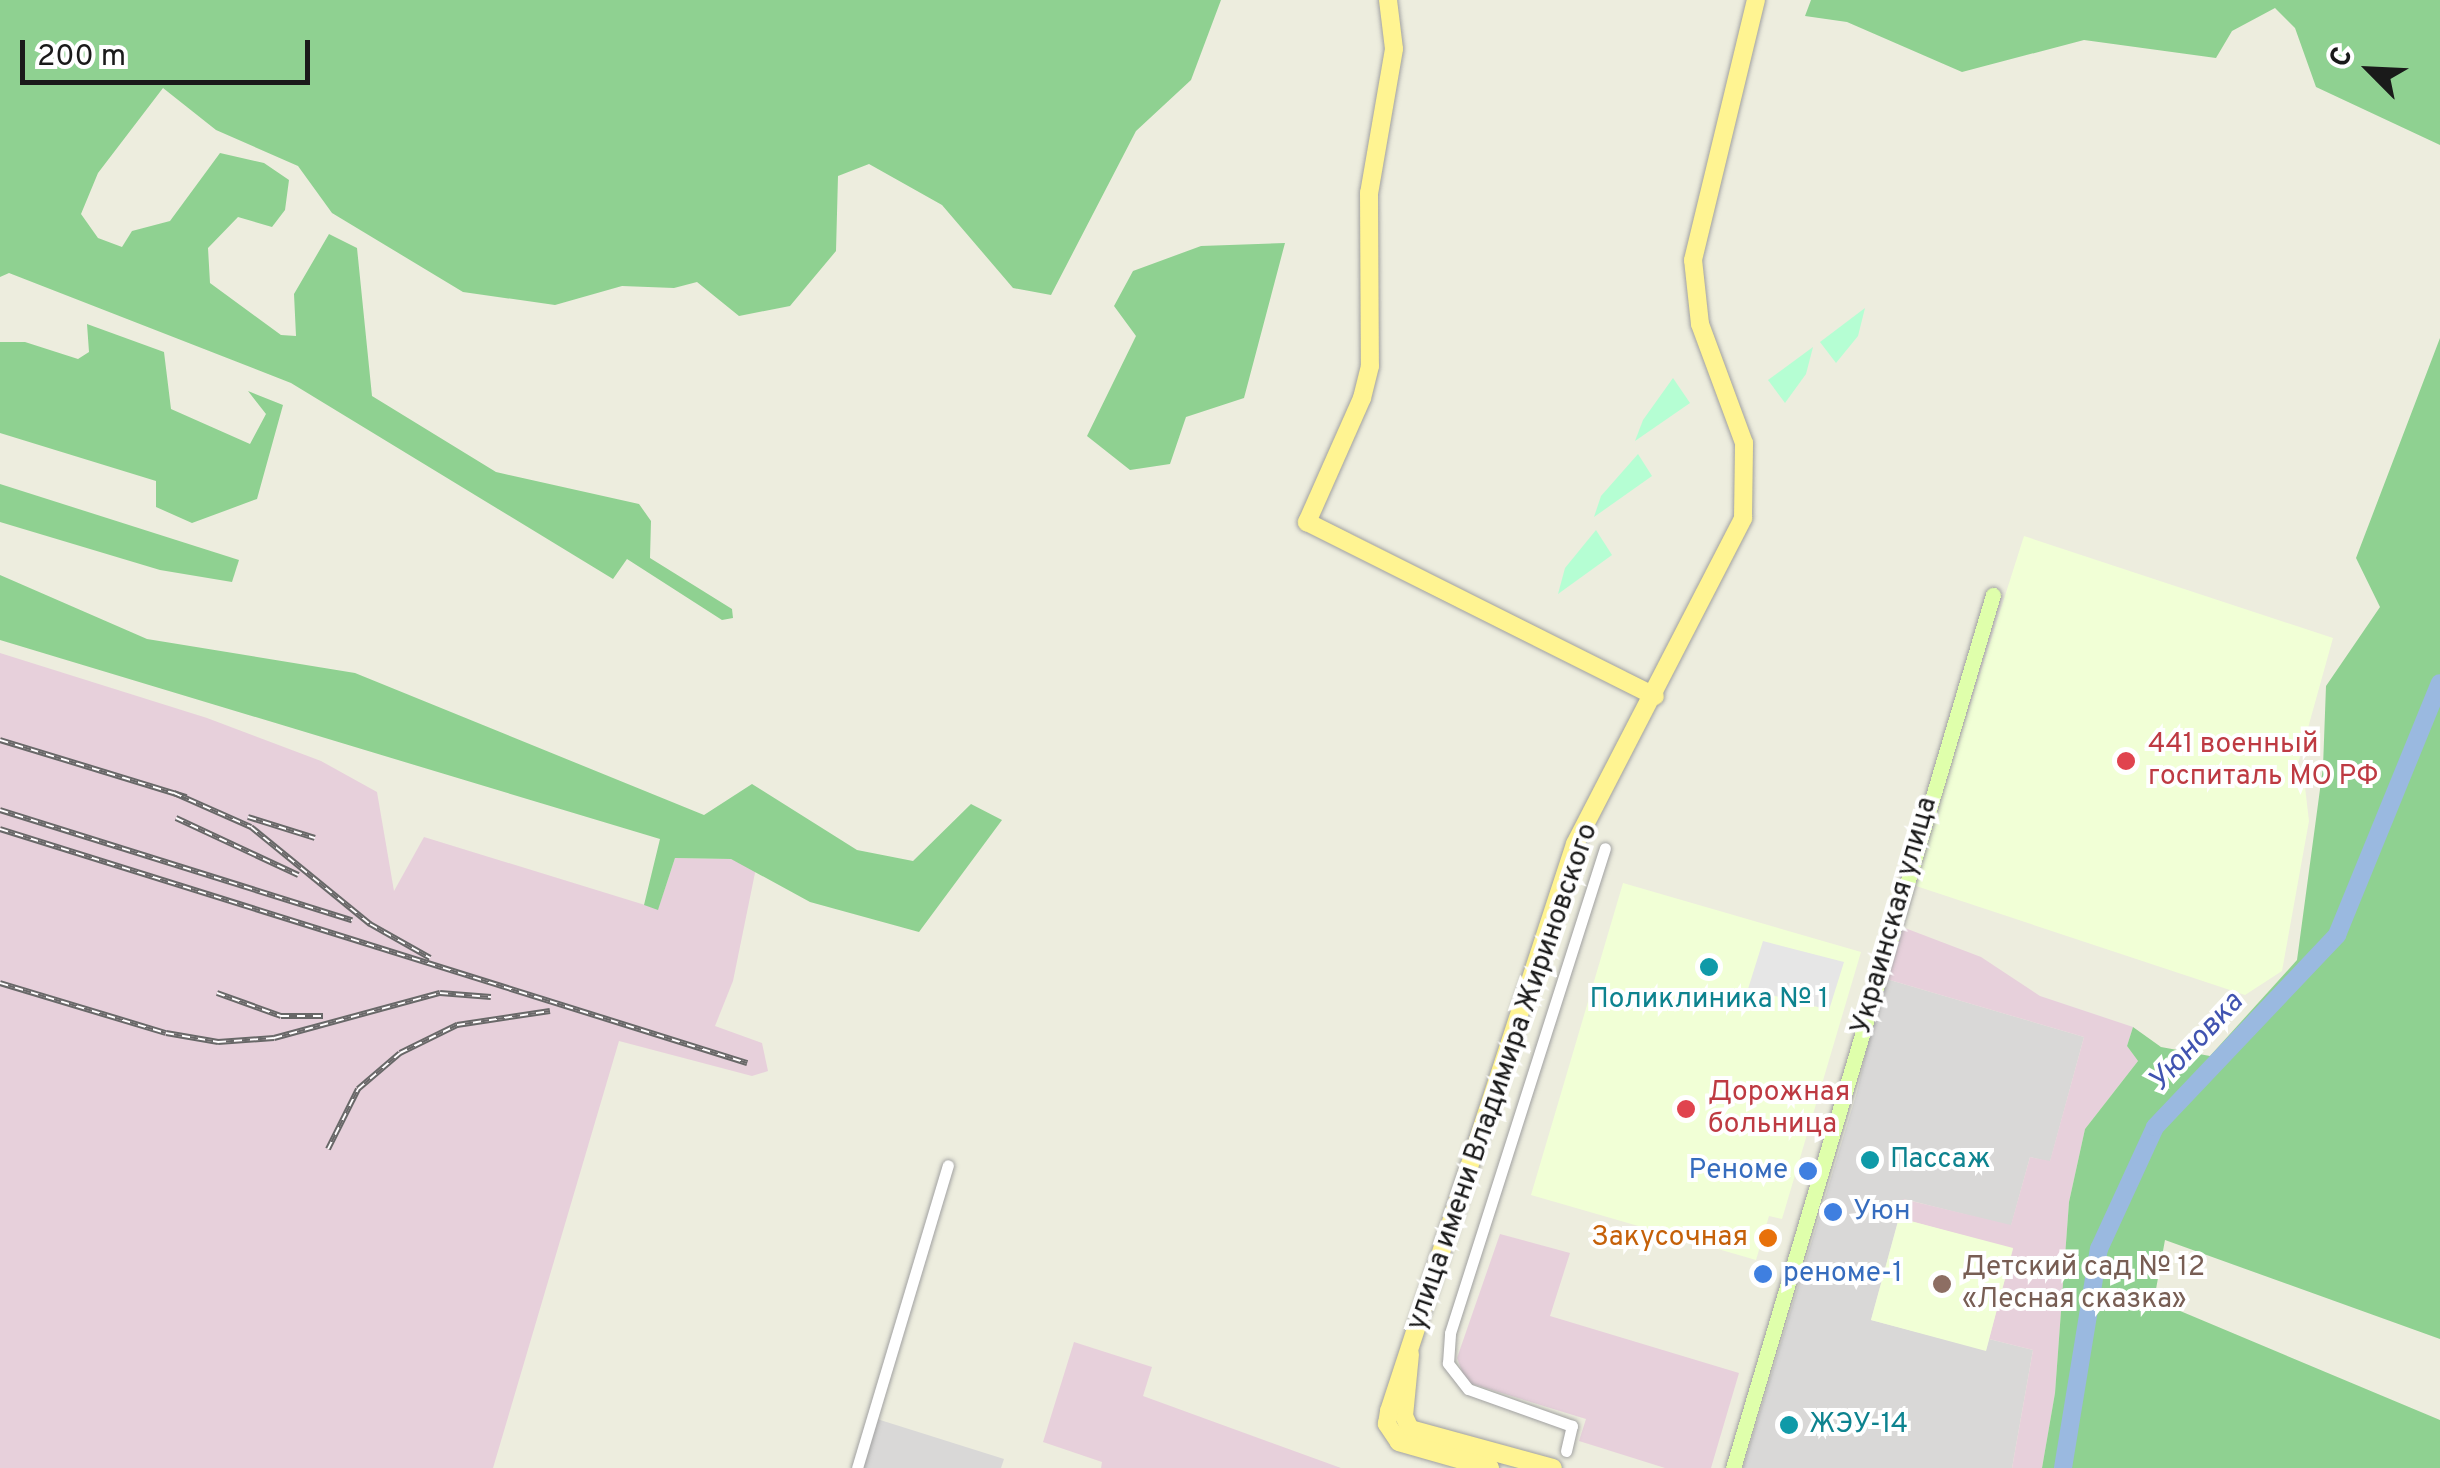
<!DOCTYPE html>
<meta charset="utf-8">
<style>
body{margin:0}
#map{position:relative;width:2440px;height:1468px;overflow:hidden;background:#ededde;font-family:Overpass,sans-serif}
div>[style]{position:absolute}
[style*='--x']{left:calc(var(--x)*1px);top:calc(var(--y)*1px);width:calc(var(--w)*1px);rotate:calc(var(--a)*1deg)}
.residential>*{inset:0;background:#d9d8d7}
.industrial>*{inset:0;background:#e7d0db}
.education>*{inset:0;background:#f1ffd6}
.forest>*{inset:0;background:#8fd191}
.park>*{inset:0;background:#b5fed3}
.parking>*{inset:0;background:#e6e6e6}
.river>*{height:18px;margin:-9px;padding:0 9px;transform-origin:9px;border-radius:9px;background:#9ab9e0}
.roads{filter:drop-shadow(0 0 2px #a1a1a1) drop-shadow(0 0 2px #a1a1a1)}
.street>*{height:11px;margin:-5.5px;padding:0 5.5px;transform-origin:5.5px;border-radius:5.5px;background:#fff}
.secondary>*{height:15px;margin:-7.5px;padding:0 7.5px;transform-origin:7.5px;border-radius:7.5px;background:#dfffab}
.primary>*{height:18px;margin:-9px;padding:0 9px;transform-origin:9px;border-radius:9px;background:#fff492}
.rail>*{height:6px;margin-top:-3px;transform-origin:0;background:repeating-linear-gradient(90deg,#fff 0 8px,#686868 0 16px);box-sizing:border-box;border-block:2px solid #686868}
.dots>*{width:28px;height:28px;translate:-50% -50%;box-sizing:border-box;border:5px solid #fff;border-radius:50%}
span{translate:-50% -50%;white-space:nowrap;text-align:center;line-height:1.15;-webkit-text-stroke:8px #fff;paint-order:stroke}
.health-label{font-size:28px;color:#be3a42}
.left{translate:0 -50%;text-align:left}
.street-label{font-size:28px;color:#1a1a1a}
.culture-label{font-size:28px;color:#0d838f}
.shop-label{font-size:28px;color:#366cbe}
.right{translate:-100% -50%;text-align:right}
.food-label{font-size:28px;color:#c56008}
.education-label{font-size:28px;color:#785e54}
.water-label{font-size:30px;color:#4053b1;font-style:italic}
.north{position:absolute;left:2320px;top:20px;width:100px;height:100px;-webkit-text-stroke:8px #fff;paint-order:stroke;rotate:294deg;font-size:28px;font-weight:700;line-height:40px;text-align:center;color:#1a1a1a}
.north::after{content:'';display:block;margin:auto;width:35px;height:45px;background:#1a1a1a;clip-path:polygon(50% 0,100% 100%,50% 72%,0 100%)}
.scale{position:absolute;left:20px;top:40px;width:290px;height:45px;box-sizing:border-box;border:5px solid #1a1a1a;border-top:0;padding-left:12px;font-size:30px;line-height:35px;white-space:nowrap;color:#1a1a1a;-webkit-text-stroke:8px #fff;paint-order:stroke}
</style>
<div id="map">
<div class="residential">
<div style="clip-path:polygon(1883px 978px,2084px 1037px,2050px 1162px,2030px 1157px,2011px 1226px,1904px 1199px,1871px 1320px,1986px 1350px,1989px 1339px,2033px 1350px,2012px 1468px,1743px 1468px,1857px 1092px)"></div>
<div style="clip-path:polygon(877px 1419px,1004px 1459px,1001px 1468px,862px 1468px)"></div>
</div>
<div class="industrial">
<div style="clip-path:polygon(0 653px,207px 718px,321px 761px,377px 792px,394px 891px,424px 837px,658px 909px,675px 858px,731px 859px,756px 868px,733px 981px,715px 1026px,762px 1043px,768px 1071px,752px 1076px,619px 1041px,493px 1468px,0 1468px)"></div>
<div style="clip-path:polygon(1897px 925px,1981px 957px,2040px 996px,2133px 1027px,2127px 1046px,2138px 1061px,2085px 1129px,2069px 1202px,2055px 1393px,2042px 1468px,2012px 1468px,2033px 1350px,1989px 1339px,2013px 1249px,1899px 1218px,1903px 1199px,2011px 1225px,2030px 1157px,2050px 1161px,2084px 1037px,1883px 978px)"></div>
<div style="clip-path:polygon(1500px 1234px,1570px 1253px,1550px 1316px,1739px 1373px,1711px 1468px,1665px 1468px,1579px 1441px,1586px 1419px,1466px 1382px,1457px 1358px)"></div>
<div style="clip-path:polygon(1074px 1342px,1152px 1367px,1143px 1396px,1341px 1468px,1101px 1468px,1102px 1462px,1043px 1442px)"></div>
</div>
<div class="education">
<div style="clip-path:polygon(2024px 536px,2333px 638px,2293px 782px,2305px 787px,2309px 821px,2282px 971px,2245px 995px,1913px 885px)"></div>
<div style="clip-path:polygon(1623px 883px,1861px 952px,1782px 1219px,1769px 1216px,1756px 1260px,1531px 1195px)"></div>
<div style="clip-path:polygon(1899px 1218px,2013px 1248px,1986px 1351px,1871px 1320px)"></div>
</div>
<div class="forest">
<div style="clip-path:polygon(0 0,1221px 0,1191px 80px,1136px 131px,1051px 295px,1013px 288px,942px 205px,869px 164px,838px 176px,836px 251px,790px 306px,739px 316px,697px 282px,674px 288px,622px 286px,555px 305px,463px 292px,332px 213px,298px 166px,216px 130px,163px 88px,98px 173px,81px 214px,98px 238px,122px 247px,132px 231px,170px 221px,220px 153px,264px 163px,289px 180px,285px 210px,272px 227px,238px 217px,208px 248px,210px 283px,281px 335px,296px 336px,294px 294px,329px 234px,357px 248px,372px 396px,496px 472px,639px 504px,651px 521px,650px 558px,732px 609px,733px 618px,722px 620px,627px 559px,613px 579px,291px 383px,9px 273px,0 277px)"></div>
<div style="clip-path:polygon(1811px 0,2440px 0,2440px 145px,2316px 87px,2295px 28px,2275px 8px,2232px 31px,2216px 58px,2084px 40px,1962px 72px,1847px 22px,1805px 16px)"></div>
<div style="clip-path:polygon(1285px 243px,1244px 398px,1186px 417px,1170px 464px,1130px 470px,1087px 436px,1136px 336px,1114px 306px,1133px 271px,1201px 246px)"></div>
<div style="clip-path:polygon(87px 324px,164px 352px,171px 409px,250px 444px,266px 414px,248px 391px,283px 405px,257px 499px,192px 523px,156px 507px,156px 481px,0 433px,0 342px,25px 342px,78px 359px,89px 352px)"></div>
<div style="clip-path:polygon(2440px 338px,2440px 1339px,2165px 1240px,2154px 1300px,2440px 1420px,2440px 1468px,2042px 1468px,2055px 1393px,2069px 1202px,2085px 1129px,2138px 1061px,2127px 1046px,2133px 1027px,2161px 1047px,2210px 1056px,2297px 960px,2323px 767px,2326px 686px,2380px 607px,2356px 558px)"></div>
<div style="clip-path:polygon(0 484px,239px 560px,232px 582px,160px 570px,0 522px)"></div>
<div style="clip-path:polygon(0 575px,147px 639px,355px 673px,704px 815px,752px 784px,857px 850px,913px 861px,971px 804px,1002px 820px,919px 932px,810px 902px,731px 859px,675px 858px,658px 910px,644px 905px,660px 839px,0 640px)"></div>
</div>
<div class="park">
<div style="clip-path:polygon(1865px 308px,1858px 336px,1836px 363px,1820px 342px)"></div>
<div style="clip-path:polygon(1813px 347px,1806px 374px,1785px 403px,1768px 380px)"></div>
<div style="clip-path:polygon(1673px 378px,1690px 403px,1635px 441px,1643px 420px)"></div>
<div style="clip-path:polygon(1638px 454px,1652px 476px,1594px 517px,1601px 496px)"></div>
<div style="clip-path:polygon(1596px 530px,1612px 555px,1558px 594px,1565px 568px)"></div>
</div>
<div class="parking">
<div style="clip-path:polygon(1763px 941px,1844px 962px,1829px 1010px,1748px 989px)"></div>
</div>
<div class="river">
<div style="--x:2063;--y:1468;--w:222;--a:-80.7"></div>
<div style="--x:2099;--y:1249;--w:134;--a:-65.3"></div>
<div style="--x:2155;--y:1127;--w:265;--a:-46.5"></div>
<div style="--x:2337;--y:935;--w:272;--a:-67.8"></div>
</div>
<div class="roads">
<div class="street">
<div style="--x:1566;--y:1451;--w:26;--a:-77"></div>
<div style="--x:1572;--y:1426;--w:110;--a:-160.4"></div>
<div style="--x:1468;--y:1389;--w:33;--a:-128"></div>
<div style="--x:1448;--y:1363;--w:30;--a:-86"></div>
<div style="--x:1450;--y:1333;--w:509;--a:-72.28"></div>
<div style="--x:857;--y:1468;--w:316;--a:-73.3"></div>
</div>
<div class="secondary">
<div style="--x:1733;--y:1468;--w:911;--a:-73.42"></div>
</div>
<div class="primary">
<div style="--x:1388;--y:0;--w:49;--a:83"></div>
<div style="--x:1394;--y:49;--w:146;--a:99.8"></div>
<div style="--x:1369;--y:193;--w:173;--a:89.7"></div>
<div style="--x:1370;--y:366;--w:33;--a:104"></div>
<div style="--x:1362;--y:398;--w:136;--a:113.9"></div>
<div style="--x:1307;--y:522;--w:389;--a:26.6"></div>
<div style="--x:1410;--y:1354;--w:62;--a:95.5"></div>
<div style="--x:1404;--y:1416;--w:14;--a:65"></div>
<div style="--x:1410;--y:1429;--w:148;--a:15.3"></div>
<div style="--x:1490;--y:1468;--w:95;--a:-164.1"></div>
<div style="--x:1399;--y:1442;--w:22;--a:-124"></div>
<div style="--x:1387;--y:1424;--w:13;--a:-81"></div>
<div style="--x:1389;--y:1411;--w:597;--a:-71.84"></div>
<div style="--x:1575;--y:844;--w:367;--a:-62.7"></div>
<div style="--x:1743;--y:518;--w:75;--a:-89.2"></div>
<div style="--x:1744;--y:443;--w:127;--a:-110.3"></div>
<div style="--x:1700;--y:324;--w:64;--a:-96.2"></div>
<div style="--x:1693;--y:260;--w:268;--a:-76.4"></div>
</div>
</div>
<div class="rail">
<div style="--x:0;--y:740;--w:195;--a:17"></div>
<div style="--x:174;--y:793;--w:84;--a:23.8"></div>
<div style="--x:251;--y:827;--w:154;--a:39.2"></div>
<div style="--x:370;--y:924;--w:69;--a:29.5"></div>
<div style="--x:0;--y:810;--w:369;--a:17.4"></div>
<div style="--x:248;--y:817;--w:70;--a:17.4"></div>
<div style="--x:176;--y:818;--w:135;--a:25"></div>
<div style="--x:0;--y:829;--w:783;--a:17.39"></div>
<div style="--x:0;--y:983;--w:173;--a:16.8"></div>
<div style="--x:166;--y:1033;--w:53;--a:9.8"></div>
<div style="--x:218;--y:1042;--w:56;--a:-4.1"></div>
<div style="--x:274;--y:1038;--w:172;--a:-15.2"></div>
<div style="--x:440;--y:993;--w:51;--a:4.5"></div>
<div style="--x:217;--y:993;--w:68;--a:19.8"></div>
<div style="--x:281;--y:1016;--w:42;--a:0"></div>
<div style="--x:328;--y:1149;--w:67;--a:-63.4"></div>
<div style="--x:358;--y:1089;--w:55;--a:-40.6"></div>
<div style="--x:400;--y:1053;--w:64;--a:-26.2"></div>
<div style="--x:457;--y:1025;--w:94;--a:-8.6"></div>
</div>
<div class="dots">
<div style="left:2126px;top:761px;background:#e0444e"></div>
<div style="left:1709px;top:967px;background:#0f9aa8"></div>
<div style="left:1686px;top:1109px;background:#e0444e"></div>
<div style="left:1870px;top:1160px;background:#0f9aa8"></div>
<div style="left:1808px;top:1171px;background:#3f7fe0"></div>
<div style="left:1833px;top:1212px;background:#3f7fe0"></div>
<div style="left:1768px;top:1238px;background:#e8710a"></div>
<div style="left:1763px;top:1274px;background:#3f7fe0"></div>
<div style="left:1942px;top:1284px;background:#8d6e63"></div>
<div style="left:1789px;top:1425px;background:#0f9aa8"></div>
</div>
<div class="health-label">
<span class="left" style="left:2148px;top:761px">441 военный<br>госпиталь МО РФ</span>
<span class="left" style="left:1708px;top:1109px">Дорожная<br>больница</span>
</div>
<div class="street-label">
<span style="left:1895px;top:916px;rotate:-74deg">Украинская улица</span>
<span style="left:1503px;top:1077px;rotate:-71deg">улица имени Владимира Жириновского</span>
</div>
<div class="culture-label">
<span style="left:1709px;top:1000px">Поликлиника № 1</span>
<span class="left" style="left:1890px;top:1160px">Пассаж</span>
<span class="left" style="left:1809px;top:1425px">ЖЭУ-14</span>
</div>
<div class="shop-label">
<span class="right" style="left:1788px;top:1171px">Реноме</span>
<span class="left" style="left:1853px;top:1212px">Уюн</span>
<span class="left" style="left:1783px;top:1274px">реноме-1</span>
</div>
<div class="food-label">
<span class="right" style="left:1748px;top:1238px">Закусочная</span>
</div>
<div class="education-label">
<span class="left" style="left:1962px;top:1284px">Детский сад № 12<br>«Лесная сказка»</span>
</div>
<div class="water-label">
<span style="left:2197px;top:1043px;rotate:-47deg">Уюновка</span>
</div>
<div class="north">С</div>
<div class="scale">200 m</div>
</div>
